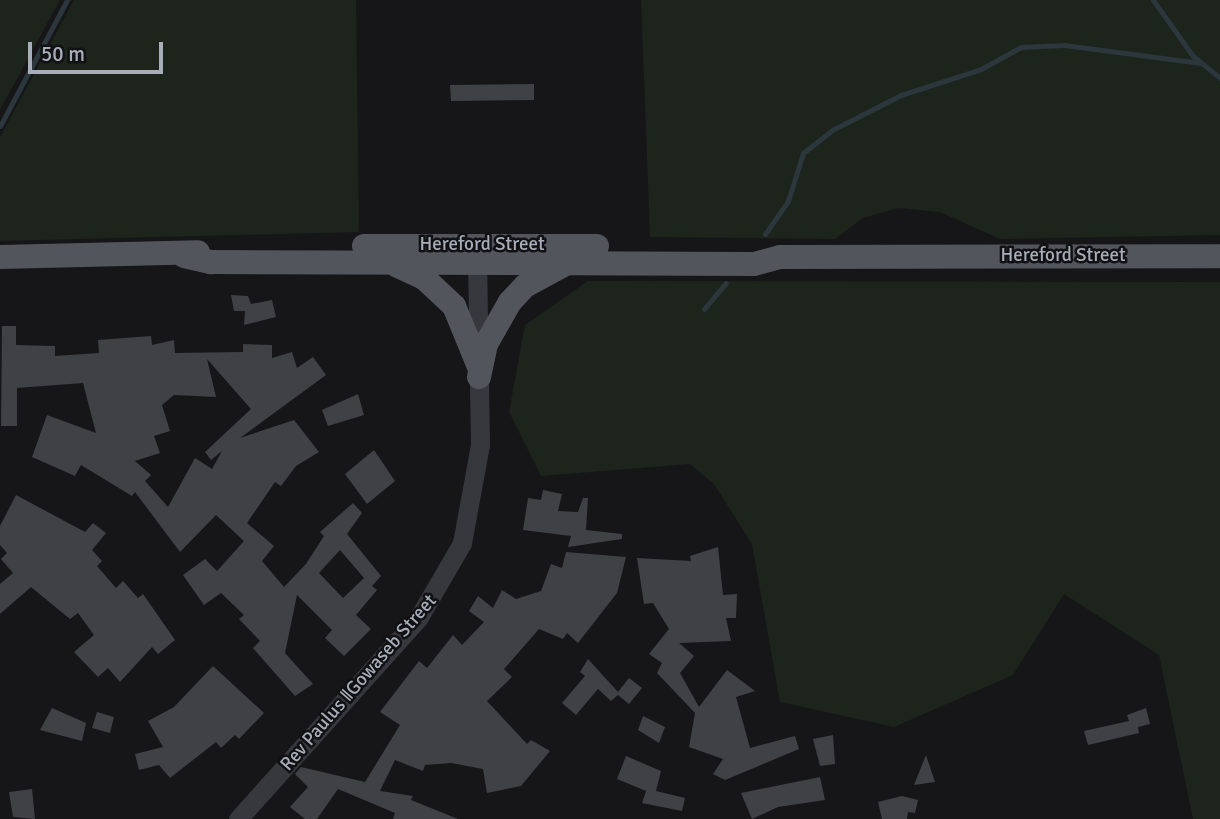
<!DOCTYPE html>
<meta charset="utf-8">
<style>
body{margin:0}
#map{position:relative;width:1220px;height:819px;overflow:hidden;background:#161618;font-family:Signika,sans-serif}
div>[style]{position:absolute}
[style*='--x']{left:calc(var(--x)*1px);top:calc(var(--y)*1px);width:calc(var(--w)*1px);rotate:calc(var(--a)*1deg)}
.green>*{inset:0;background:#1c241c}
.stream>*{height:5px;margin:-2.5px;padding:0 2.5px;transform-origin:2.5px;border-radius:2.5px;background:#2b363d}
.building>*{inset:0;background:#404145}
.minor>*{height:19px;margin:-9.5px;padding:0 9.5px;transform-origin:9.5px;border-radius:9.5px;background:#37383e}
.major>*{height:24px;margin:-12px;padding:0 12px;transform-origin:12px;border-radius:12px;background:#53555d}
span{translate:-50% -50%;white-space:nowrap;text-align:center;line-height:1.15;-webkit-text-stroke:5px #111113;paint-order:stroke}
.street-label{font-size:19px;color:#a7aeb9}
.scale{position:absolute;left:28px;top:42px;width:135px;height:32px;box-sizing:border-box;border:4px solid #a7aeb9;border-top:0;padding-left:9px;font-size:21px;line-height:24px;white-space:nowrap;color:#a7aeb9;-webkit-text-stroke:5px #111113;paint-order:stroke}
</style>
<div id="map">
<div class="green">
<div style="clip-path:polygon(0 0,60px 0,0 110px)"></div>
<div style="clip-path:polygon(74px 0,356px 0,359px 232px,0 241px,0 137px)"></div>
<div style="clip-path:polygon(641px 0,1220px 0,1220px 235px,1000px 239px,940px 212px,898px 208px,863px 218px,835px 239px,650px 237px)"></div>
<div style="clip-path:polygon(588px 281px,1220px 282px,1220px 819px,1193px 819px,1159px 655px,1064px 594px,1013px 675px,894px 727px,780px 702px,752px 544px,714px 484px,690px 464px,541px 476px,509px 412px,525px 325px)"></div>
</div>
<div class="stream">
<div style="--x:1153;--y:0;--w:69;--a:54.5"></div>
<div style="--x:1193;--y:56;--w:35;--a:39"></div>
<div style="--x:0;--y:126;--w:143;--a:-62"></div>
<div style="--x:765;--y:234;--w:40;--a:-55.1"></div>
<div style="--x:788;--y:201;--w:50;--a:-72.6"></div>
<div style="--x:803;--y:153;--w:39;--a:-38"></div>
<div style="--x:834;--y:129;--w:75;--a:-26.9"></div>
<div style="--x:901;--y:95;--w:84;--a:-18"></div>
<div style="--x:981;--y:69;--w:46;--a:-28.8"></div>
<div style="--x:1021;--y:47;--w:43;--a:-2.7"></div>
<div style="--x:1064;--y:45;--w:138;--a:7.5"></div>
<div style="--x:704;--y:309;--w:34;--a:-50"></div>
</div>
<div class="building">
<div style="clip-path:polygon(534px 84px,534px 100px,451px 101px,450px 85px)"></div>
<div style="clip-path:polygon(231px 295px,248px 296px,251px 304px,272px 300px,276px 317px,244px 325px,245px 311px,234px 311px)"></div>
<div style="clip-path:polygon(evenodd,2px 326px,16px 326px,16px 345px,55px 346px,55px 356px,99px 353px,98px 340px,151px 336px,152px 345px,174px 340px,175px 353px,243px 352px,243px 344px,272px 345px,272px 358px,292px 352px,297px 368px,313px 357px,326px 375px,240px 438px,294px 420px,319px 452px,296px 466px,281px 486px,275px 482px,247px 523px,274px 546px,262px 561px,284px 587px,306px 564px,324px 536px,320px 532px,353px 503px,362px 513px,347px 534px,381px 576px,372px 586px,377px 590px,356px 615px,371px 629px,344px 656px,325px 638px,332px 630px,297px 595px,285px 653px,313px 684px,295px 696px,253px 648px,260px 641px,239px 619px,244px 615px,221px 593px,204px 605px,183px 575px,205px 559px,217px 571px,244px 541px,216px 515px,180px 552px,135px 492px,132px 496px,81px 465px,75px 476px,32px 457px,47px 415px,96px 433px,83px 383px,17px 388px,17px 426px,1px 426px,2px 326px,207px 359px,251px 409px,205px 452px,211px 460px,222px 451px,212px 469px,195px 458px,168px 507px,145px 481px,151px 475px,135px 461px,160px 453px,154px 436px,170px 431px,162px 405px,174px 395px,216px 397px,207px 359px,2px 326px,340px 550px,364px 578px,343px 598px,319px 573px,340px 550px)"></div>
<div style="clip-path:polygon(358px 394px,364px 415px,328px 426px,322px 410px)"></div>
<div style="clip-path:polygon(374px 450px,395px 481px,367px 504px,345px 474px)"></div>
<div style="clip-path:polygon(543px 490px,562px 494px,558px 511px,578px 512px,583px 498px,588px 498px,586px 530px,622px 534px,622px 539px,568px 547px,571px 536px,523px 530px,528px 498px,541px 500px)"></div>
<div style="clip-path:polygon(16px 495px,85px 532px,93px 523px,106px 533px,92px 550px,102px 561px,97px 566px,116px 588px,123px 581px,138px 598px,143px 594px,175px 640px,158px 654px,152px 647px,120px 682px,108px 668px,98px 677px,74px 652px,94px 635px,78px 613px,70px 619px,31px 587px,0 614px,0 584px,13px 573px,1px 559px,7px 553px,0 545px,0 526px)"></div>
<div style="clip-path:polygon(718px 547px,723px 595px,737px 594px,736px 618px,726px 618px,731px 641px,679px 643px,694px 656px,680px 673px,699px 707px,727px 670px,755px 691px,736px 697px,750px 748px,795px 736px,799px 749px,725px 780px,713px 774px,723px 759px,689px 747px,695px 713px,657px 673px,662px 663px,649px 654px,669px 629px,653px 603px,644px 604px,637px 558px,691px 561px,690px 556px)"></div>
<div style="clip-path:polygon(566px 552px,626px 557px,617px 593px,578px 643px,567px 633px,563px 639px,539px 629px,504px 669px,512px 677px,487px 701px,527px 744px,531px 740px,550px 751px,521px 786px,487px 793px,483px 769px,451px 763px,425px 765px,423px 771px,395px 760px,380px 791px,413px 796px,411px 800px,458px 819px,393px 819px,395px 813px,338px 789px,317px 819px,305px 819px,290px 807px,308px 787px,295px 774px,301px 767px,365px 782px,400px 725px,380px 712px,419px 661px,427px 668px,453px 635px,462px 645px,484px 622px,469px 611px,478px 596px,493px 608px,502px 590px,516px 599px,541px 591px,551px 564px,562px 568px)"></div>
<div style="clip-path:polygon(588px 659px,618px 692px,629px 678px,642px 688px,629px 704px,618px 695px,611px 701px,598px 689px,576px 715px,562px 703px,585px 676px,580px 672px)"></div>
<div style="clip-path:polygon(213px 666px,264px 713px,239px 739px,235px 735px,221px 748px,216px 742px,170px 778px,159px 765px,139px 770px,135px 754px,163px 747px,148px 721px,174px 707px)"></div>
<div style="clip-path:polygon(52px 708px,86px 723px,82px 741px,40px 730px)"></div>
<div style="clip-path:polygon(1146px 708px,1150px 724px,1138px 727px,1139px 733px,1088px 745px,1084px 731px,1129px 721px,1127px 715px)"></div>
<div style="clip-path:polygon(97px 712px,114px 717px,110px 733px,92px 728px)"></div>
<div style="clip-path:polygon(643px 716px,665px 727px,659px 743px,638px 730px)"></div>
<div style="clip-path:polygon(833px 735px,835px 764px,820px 766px,813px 739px)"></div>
<div style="clip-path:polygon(926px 755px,935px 782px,914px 785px)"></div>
<div style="clip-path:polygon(626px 756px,661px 771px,656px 791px,685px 798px,682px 811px,642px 803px,646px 791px,617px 779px)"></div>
<div style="clip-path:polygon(820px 777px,825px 800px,778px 807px,752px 819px,741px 793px)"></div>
<div style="clip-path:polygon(32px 789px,35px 819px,13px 817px,9px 792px)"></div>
<div style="clip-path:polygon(902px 796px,918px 800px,915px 813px,908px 812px,907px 819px,882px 819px,878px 802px)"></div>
</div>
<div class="minor">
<div style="--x:238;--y:819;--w:271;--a:-48.1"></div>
<div style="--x:419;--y:617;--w:86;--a:-59.8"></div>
<div style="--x:462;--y:543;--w:100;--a:-79.6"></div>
<div style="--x:480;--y:445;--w:196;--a:-90.9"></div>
</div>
<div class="major">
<div style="--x:364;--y:246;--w:233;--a:0"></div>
<div style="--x:184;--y:256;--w:28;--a:13"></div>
<div style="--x:211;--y:262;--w:543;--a:0.21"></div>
<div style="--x:754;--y:264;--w:27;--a:-15"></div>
<div style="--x:780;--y:257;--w:440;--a:-0.1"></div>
<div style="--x:0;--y:257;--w:198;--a:-1.4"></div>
<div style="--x:396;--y:265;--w:31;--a:25"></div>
<div style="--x:424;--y:278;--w:41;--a:43"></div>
<div style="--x:454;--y:306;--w:66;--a:67.7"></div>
<div style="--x:479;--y:377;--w:34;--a:-78"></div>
<div style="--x:486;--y:344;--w:48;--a:-60.3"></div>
<div style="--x:510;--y:302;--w:22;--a:-47"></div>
<div style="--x:525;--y:286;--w:42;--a:-28.4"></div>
</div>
<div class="street-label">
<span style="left:482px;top:245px">Hereford Street</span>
<span style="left:1063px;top:256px">Hereford Street</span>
<span style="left:359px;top:683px;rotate:-49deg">Rev Paulus ǁGowaseb Street</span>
</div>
<div class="scale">50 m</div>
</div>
